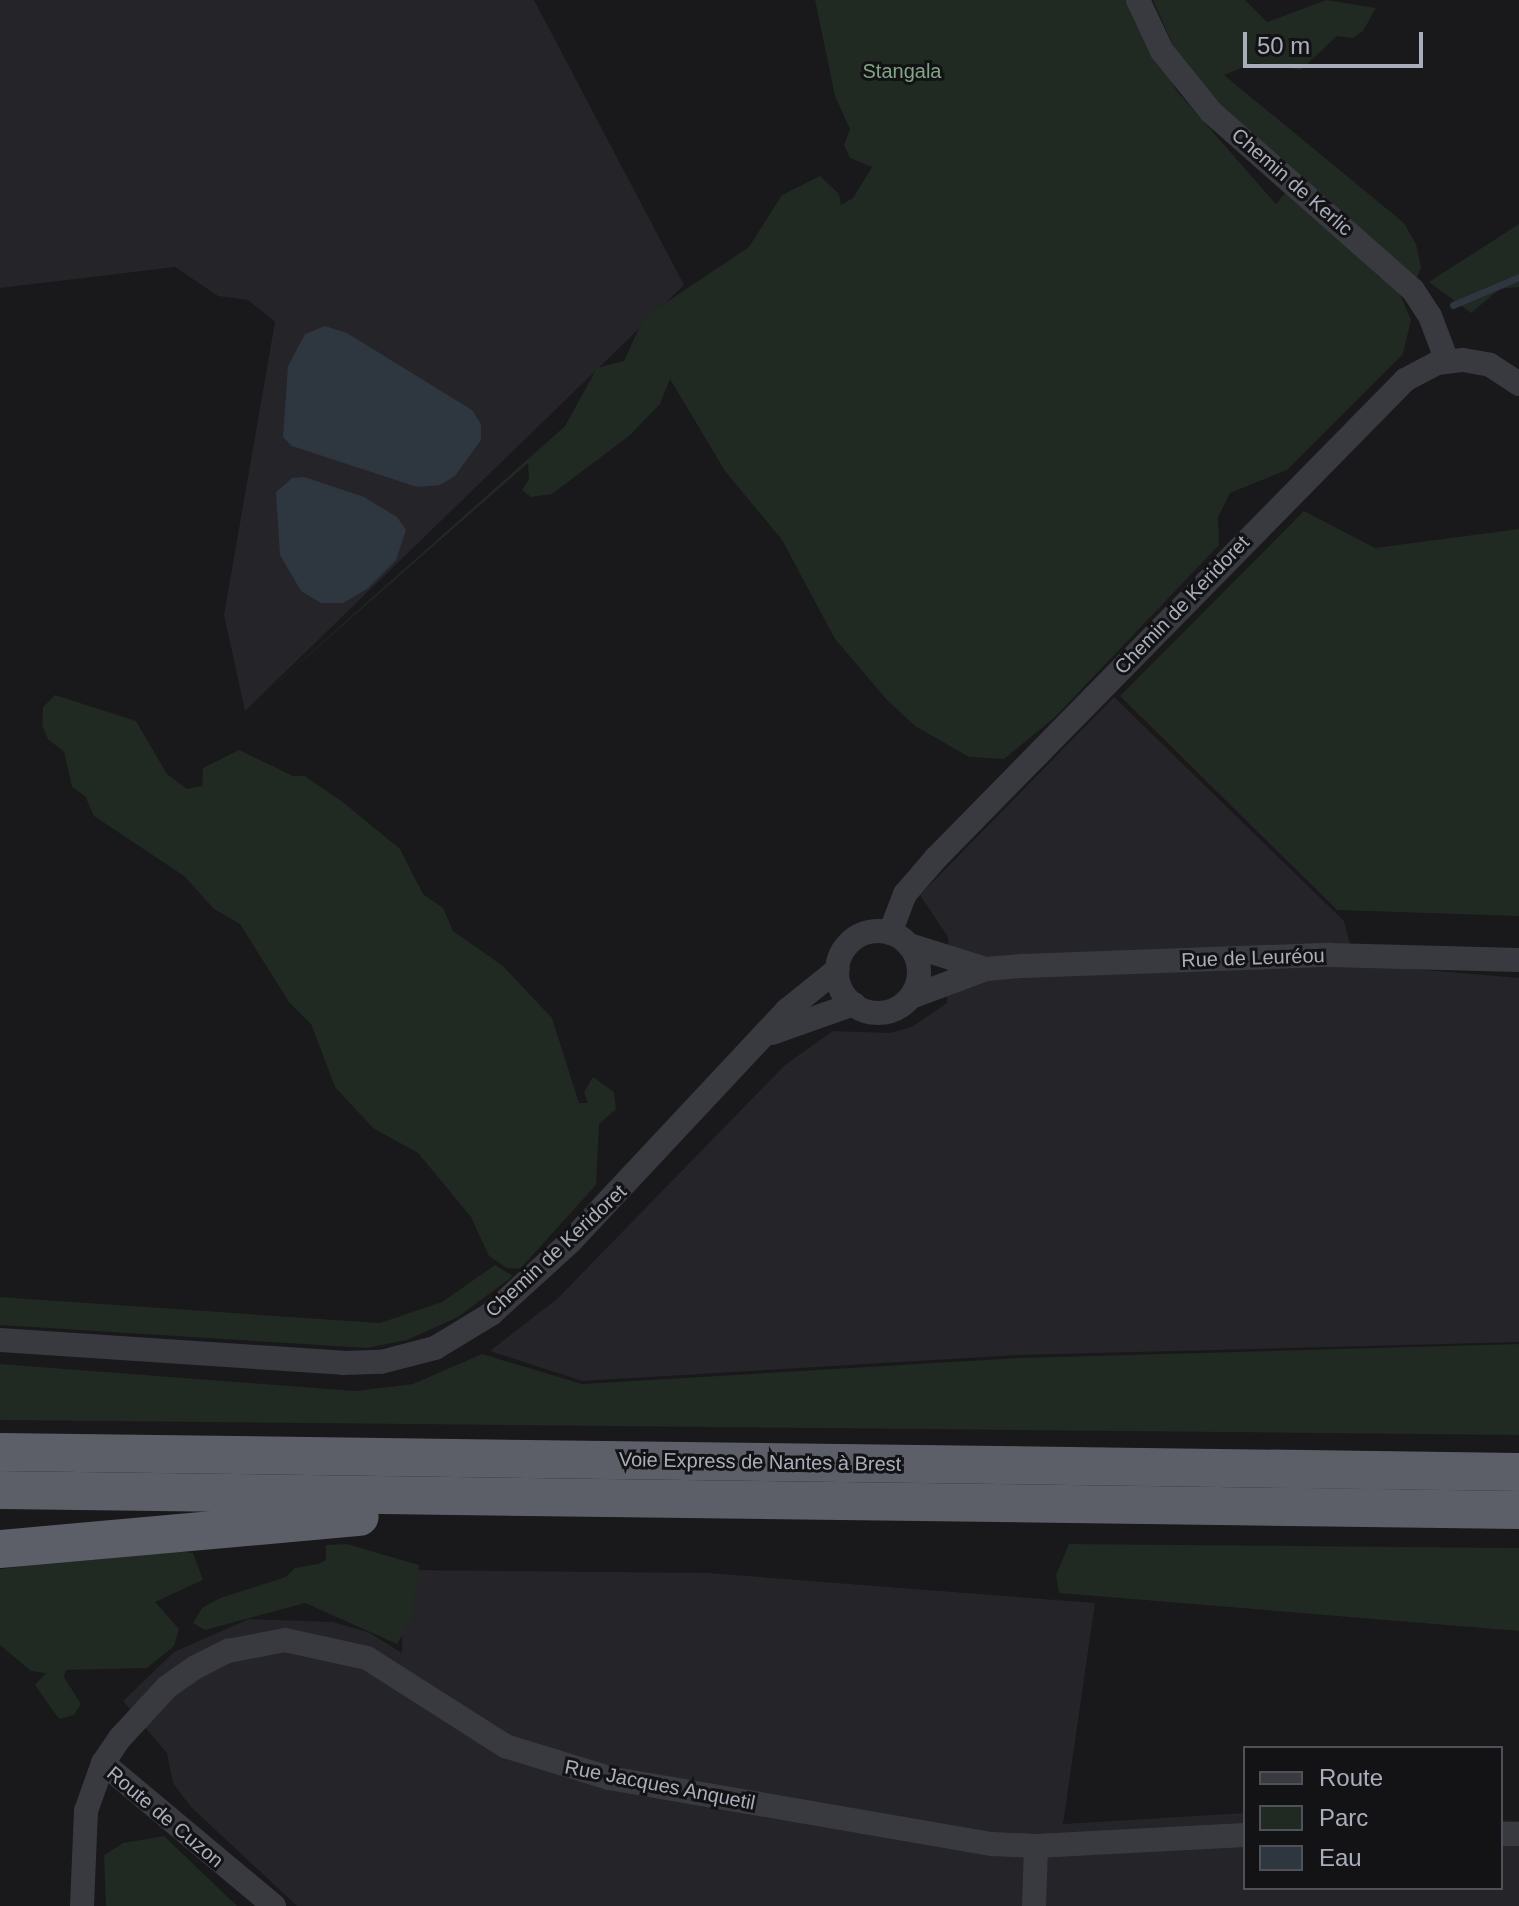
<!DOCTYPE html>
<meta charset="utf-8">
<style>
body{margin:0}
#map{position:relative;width:1519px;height:1906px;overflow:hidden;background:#19181b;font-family:Helvetica,sans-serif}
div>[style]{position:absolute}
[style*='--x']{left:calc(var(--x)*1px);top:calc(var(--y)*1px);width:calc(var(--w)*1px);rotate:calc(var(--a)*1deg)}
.built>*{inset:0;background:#252428}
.green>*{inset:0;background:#202922}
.water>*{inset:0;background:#2e3640}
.stream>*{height:7px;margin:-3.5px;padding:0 3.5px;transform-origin:3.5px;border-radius:3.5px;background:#2e3640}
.minor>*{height:24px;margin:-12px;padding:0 12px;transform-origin:12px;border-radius:12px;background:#393a40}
.minor>.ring{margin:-12px;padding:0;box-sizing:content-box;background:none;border:24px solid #393a40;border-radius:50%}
.trunk>*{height:38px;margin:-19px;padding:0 19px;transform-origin:19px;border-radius:19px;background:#5d5f68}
span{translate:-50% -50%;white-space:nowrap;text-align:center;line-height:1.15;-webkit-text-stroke:6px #131316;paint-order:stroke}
.park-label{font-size:20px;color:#81a686}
.street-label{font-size:20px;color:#aaaebb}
.legend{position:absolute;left:1243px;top:1746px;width:260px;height:144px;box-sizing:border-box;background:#131316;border:2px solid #4f5158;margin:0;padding:10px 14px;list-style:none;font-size:24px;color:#aaaebb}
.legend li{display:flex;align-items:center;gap:16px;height:40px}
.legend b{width:40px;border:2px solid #4f5158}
.scale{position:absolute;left:1243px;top:32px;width:180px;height:36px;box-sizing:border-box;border:4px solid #aaaebb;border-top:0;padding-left:10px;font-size:24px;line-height:28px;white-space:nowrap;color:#aaaebb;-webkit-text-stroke:6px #131316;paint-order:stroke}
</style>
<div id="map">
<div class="built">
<div style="clip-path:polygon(0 0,534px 0,684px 285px,245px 711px,224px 615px,275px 322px,248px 300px,218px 296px,175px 267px,0 288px)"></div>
<div style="clip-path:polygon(1114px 697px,1344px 921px,1355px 964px,1519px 978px,1519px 1342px,1019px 1355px,582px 1381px,490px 1351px,557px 1299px,785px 1065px,833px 1031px,890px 1033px,912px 1027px,947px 1003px,948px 937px,920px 895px)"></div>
<div style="clip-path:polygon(404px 1570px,708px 1573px,1095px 1603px,1063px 1824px,1245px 1813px,1245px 1888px,1501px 1888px,1501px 1820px,1519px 1821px,1519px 1906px,297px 1906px,191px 1807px,173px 1783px,167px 1753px,123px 1701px,174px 1652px,249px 1619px,333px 1622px,368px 1632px,402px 1653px)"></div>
</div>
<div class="green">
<div style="clip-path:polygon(815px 0,1129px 0,1176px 90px,1276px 204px,1298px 178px,1203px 88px,1176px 52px,1153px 0,1245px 0,1267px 22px,1326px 0,1376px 8px,1363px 31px,1353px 38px,1337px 36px,1301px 70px,1254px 63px,1224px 75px,1404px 223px,1416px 244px,1421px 267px,1417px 278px,1359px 255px,1378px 276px,1397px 287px,1411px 320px,1403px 354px,1287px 470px,1230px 493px,1218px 517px,1219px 545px,1054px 718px,1004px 759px,969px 757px,915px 726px,886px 699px,835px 639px,782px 540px,725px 471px,670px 379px,660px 404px,629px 436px,552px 494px,531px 497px,522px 490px,529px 479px,528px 463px,245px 711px,565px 426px,597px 368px,624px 361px,644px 317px,749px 247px,782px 195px,820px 176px,839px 194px,841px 205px,853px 198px,872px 167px,850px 158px,844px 145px,850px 129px,835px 96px)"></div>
<div style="clip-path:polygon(1519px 224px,1519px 287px,1500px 289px,1471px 313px,1429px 282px)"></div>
<div style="clip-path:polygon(1304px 511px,1375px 548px,1519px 529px,1519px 916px,1337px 910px,1120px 696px)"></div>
<div style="clip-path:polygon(55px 695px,136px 721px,167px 774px,187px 789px,202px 786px,203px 768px,239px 750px,293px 776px,305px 776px,344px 803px,400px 849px,423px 894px,443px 908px,453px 931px,503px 966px,552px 1018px,579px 1103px,588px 1103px,584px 1092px,593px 1077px,614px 1092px,616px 1109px,599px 1124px,596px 1185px,520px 1269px,507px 1268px,489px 1256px,471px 1217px,418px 1153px,373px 1128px,335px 1087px,311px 1024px,289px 1002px,240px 924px,214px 909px,184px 876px,94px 816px,85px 796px,72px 787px,64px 752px,48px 739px,42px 725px,43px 707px)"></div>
<div style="clip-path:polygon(495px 1265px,513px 1276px,458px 1317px,407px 1340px,367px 1348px,0 1325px,0 1297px,380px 1323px,442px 1302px)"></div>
<div style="clip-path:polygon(1519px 1344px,1519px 1435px,0 1420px,0 1364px,356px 1391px,413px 1384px,482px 1354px,582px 1384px,1019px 1358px)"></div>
<div style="clip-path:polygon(347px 1544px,419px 1565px,413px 1618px,397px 1644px,305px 1603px,205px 1630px,193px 1623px,202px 1608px,220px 1598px,286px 1577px,295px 1568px,318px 1564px,326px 1560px,326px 1545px)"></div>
<div style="clip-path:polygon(1069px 1544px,1519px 1548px,1519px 1631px,1059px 1593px,1056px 1575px)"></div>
<div style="clip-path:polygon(166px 1549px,193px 1553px,203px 1580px,155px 1602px,179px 1629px,174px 1646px,147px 1668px,66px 1670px,64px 1677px,81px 1704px,74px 1715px,59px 1719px,35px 1685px,46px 1673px,31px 1671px,0 1645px,0 1569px)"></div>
<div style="clip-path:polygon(164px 1836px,237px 1906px,106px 1906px,104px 1855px,123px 1843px)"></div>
</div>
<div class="water">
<div style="clip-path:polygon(325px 326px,347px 333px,472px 410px,481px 424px,481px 440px,455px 476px,440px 485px,417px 487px,292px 446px,283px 437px,288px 366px,305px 334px)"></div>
<div style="clip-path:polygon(304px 477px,364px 497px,397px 517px,406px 530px,396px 560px,367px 589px,343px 603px,321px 603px,301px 591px,280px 555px,276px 492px,292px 478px)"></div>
</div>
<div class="stream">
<div style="--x:1453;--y:305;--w:72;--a:-23"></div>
</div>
<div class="minor">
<div style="--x:1138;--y:0;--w:56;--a:64.8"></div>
<div style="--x:1162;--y:51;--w:78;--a:51.2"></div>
<div style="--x:1211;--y:112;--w:269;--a:41.4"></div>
<div style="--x:1413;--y:290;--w:31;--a:57"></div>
<div style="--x:1430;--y:316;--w:48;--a:69.3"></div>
<div class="ring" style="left:837px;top:931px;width:58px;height:58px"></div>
<div style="--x:890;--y:933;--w:42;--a:-69"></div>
<div style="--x:905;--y:894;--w:48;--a:-49.3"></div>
<div style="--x:936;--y:858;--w:670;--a:-45.54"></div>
<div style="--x:1405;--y:380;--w:36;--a:-28"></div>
<div style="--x:1437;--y:363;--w:26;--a:-7"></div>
<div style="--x:1463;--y:360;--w:27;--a:10"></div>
<div style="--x:1490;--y:365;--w:35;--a:33"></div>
<div style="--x:909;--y:945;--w:81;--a:17.3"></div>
<div style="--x:911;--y:997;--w:80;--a:-20.5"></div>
<div style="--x:986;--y:969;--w:37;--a:-5"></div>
<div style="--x:1023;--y:966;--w:306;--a:-2.1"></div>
<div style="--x:1329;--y:955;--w:190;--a:1.5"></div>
<div style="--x:772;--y:1033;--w:87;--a:-19.5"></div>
<div style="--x:0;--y:1340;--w:344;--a:3.8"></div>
<div style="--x:343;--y:1363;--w:38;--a:-2"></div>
<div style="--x:381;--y:1362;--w:56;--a:-14.5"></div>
<div style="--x:435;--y:1348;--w:66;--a:-31.3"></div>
<div style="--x:491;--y:1314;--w:107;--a:-42.3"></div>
<div style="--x:570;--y:1242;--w:318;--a:-46.9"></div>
<div style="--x:787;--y:1010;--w:65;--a:-38.8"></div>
<div style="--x:103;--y:1763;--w:223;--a:39.9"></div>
<div style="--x:1501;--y:1834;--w:18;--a:0"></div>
<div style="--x:82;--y:1906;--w:95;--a:-87.6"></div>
<div style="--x:86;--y:1811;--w:51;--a:-70.5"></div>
<div style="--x:103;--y:1763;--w:30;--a:-56"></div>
<div style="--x:120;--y:1738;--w:69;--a:-47.3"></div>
<div style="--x:167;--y:1687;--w:35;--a:-35"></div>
<div style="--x:196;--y:1667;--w:36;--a:-27"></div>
<div style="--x:228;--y:1651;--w:58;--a:-10.9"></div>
<div style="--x:285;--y:1640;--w:84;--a:12.4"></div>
<div style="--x:367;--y:1658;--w:164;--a:32.5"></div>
<div style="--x:505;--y:1746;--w:109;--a:17.1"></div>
<div style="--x:609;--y:1778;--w:389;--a:9.8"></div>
<div style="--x:992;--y:1844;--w:44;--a:2.6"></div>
<div style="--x:1036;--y:1846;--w:209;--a:-3"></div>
<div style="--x:1034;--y:1906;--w:60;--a:-88.1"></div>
</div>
<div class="trunk">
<div style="--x:0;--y:1452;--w:1519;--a:0.75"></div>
<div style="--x:0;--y:1490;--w:1519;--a:0.75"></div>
<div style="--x:0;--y:1549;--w:361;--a:-5.1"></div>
</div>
<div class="park-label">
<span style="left:902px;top:71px">Stangala</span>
</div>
<div class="street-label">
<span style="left:1292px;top:182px;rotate:41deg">Chemin de Kerlic</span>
<span style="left:1182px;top:605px;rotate:-46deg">Chemin de Keridoret</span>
<span style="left:1253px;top:958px;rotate:-2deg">Rue de Leuréou</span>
<span style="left:556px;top:1251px;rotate:-43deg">Chemin de Keridoret</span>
<span style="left:760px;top:1462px;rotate:1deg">Voie Express de Nantes à Brest</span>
<span style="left:660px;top:1785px;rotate:11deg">Rue Jacques Anquetil</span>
<span style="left:165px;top:1817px;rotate:40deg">Route de Cuzon</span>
</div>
<ul class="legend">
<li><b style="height:10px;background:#393a40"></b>Route</li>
<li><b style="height:22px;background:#202922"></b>Parc</li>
<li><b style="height:22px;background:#2e3640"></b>Eau</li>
</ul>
<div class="scale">50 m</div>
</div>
